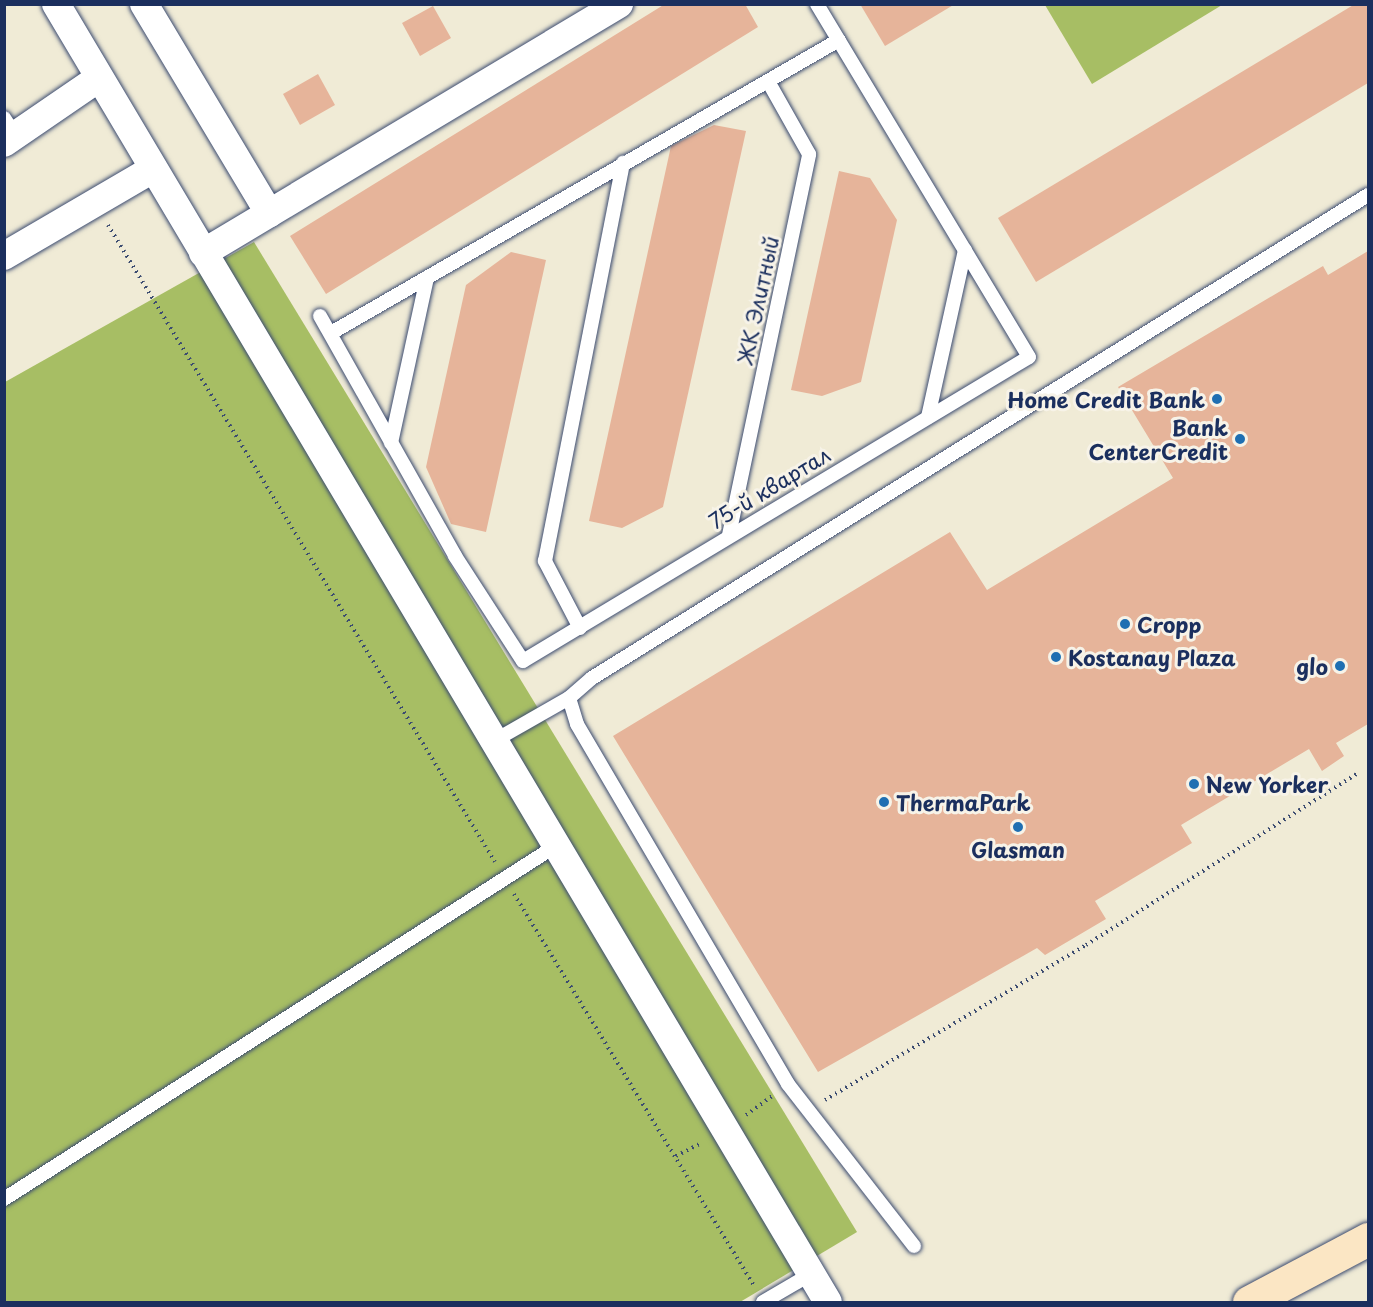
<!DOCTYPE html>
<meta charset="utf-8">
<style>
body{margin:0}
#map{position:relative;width:1373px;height:1307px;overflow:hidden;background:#f0ebd6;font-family:"Playpen Sans",sans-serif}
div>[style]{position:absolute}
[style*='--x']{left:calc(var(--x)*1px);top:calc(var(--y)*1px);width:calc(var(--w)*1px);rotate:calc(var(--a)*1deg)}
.green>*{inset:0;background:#a7be64}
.building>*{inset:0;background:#e6b49a}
.path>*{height:4px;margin-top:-2px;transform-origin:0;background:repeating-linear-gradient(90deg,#3b4b70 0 1.5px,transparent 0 6px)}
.roads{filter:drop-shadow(0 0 2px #3b4b70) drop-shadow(0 0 2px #3b4b70)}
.lane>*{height:14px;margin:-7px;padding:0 7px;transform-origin:7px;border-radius:7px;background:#fff}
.street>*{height:28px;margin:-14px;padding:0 14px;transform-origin:14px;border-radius:14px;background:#fff}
.secondary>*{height:33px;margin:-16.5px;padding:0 16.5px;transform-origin:16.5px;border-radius:16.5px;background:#fbe6c4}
.dots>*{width:16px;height:16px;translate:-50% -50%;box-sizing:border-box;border:3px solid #f7f3e8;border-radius:50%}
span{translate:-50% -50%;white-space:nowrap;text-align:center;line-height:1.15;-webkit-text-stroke:6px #f7f3e8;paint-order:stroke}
.street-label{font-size:21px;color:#1b2f5e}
.poi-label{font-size:21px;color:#1b2f5e;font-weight:700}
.right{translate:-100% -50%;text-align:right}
.left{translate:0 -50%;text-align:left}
.frame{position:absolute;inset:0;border:6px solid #1b2f5e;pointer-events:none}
</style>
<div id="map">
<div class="green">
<div style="clip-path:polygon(1222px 5px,1092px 84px,1045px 5px,1045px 4px)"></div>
<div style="clip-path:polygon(254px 242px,857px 1232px,740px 1302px,5px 1302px,5px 382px)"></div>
</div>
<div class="building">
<div style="clip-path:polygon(665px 4px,745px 4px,758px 27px,326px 294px,290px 236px)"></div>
<div style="clip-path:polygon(860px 4px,955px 4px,885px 46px)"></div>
<div style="clip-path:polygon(1355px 4px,1368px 4px,1368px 83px,1036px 282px,998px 218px)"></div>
<div style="clip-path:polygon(433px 6px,451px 38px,420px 56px,402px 23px)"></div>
<div style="clip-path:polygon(318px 74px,335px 105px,300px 125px,283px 94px)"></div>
<div style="clip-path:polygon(714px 125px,746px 131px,663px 507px,622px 528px,589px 521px,671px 146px)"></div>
<div style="clip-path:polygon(839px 171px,870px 178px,897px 220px,861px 382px,822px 396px,791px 390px)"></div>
<div style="clip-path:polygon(1368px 251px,1368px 724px,1336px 743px,1344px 756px,1322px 771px,1309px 749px,1181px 825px,1192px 843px,1095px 901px,1106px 919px,1045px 955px,1037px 948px,818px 1072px,613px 736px,950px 532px,987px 590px,1173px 478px,1118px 387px,1323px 266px,1328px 275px)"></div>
<div style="clip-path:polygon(511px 252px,546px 260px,486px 532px,451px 524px,426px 467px,466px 285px)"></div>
</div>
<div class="path">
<div style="--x:108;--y:225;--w:745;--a:58.72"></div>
<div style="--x:514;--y:894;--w:461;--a:58.5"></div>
<div style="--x:825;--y:1100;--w:304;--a:-30.7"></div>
<div style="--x:1086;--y:945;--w:320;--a:-32.3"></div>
<div style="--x:746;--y:1115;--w:34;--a:-36"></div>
<div style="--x:676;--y:1156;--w:28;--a:-27"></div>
</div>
<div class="roads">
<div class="lane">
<div style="--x:4;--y:118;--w:20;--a:57"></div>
<div style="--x:320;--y:316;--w:275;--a:60.6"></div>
<div style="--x:455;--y:556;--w:125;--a:57.1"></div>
<div style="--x:523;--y:661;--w:590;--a:-31"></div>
<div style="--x:1029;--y:357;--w:412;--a:-121"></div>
<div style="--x:331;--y:333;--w:586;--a:-29.98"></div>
<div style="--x:928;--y:417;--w:171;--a:-77.5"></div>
<div style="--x:391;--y:443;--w:169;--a:-77.7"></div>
<div style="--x:729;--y:535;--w:389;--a:-78.1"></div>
<div style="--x:809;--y:154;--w:81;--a:-119.4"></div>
<div style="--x:580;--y:628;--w:76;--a:-117.6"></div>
<div style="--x:545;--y:561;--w:406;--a:-78.9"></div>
<div style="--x:492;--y:742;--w:89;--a:-29.7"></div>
<div style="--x:4;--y:1199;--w:653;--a:-32.62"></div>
<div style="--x:914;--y:1246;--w:205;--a:-127.9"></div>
<div style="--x:788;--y:1084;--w:417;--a:-120.4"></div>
<div style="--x:577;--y:724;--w:27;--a:-107"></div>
<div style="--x:569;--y:698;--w:30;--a:-41"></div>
<div style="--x:592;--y:678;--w:914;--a:-31.9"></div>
<div style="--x:763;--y:1302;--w:56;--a:-30.3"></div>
</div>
<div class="street">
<div style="--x:56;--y:4;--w:1510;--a:59.26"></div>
<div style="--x:144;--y:4;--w:244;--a:59.1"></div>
<div style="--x:4;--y:143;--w:115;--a:-34.4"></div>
<div style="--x:203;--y:253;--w:485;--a:-30.9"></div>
<div style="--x:4;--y:256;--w:173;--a:-30.3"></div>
</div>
<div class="secondary">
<div style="--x:1249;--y:1302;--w:135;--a:-27.9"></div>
</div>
</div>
<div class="dots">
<div style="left:1217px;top:399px;background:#1f6fb2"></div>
<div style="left:1240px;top:439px;background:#1f6fb2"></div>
<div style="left:1125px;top:624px;background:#1f6fb2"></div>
<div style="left:1056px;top:657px;background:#1f6fb2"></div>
<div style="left:1340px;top:666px;background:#1f6fb2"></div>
<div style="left:1194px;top:784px;background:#1f6fb2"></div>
<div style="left:884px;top:802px;background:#1f6fb2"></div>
<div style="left:1018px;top:827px;background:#1f6fb2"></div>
</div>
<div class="street-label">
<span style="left:757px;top:300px;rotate:-78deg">ЖК Элитный</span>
<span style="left:769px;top:487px;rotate:-31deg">75-й квартал</span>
</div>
<div class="poi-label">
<span class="right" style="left:1205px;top:399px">Home Credit Bank</span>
<span class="right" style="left:1228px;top:439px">Bank<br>CenterCredit</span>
<span class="left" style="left:1137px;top:624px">Cropp</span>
<span class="left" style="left:1068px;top:657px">Kostanay Plaza</span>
<span class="right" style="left:1328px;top:666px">glo</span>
<span class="left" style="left:1206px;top:784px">New Yorker</span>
<span class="left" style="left:896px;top:802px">ThermaPark</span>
<span style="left:1018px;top:849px">Glasman</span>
</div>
<div class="frame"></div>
</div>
